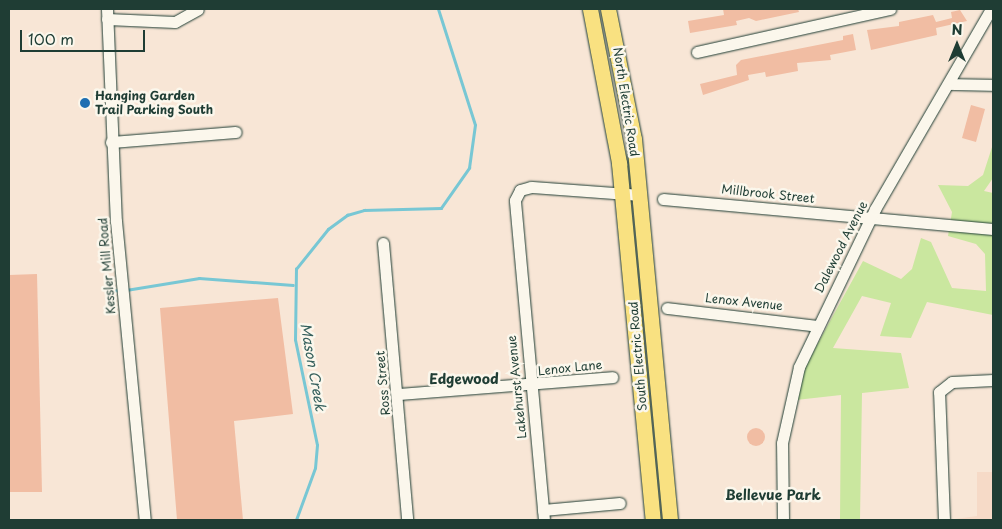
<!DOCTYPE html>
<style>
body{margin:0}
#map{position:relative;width:1002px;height:529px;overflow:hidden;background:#f8e6d6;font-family:"Playpen Sans",sans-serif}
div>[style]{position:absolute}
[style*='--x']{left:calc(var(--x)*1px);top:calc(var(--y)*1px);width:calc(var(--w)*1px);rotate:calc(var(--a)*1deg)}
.built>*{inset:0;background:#f6dac7}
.green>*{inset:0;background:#cae79f}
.stream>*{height:2.5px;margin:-1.25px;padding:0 1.25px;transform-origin:1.25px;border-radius:1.25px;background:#78c7d4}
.building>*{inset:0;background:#f1bda3}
.round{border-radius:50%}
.roads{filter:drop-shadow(0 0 1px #1f3d34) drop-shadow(0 0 1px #1f3d34)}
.minor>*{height:11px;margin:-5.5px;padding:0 5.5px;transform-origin:5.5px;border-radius:5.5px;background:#fbf7ec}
.major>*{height:15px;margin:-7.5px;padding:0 7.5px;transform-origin:7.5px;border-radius:7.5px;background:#f9e181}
.dots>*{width:14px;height:14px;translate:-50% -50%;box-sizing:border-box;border:2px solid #fbf7ec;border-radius:50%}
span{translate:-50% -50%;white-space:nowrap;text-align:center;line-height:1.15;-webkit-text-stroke:5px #fbf7ec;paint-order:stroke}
.poi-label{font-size:12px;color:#1f3d34;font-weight:700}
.left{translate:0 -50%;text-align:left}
.street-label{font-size:12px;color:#1f3d34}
.water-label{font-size:14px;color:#35605c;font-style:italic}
.neighbourhood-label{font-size:14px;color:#1f3d34;font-weight:700}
.frame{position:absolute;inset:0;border:10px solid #1f3d34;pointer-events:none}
.north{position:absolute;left:932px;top:20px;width:50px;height:50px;-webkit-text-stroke:4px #fbf7ec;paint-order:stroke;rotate:0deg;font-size:14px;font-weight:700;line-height:20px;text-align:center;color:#1f3d34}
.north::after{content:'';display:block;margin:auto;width:18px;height:22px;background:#1f3d34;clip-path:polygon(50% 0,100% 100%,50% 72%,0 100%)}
.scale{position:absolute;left:20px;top:30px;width:125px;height:22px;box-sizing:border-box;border:2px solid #1f3d34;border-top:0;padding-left:6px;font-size:15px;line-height:18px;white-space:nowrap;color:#1f3d34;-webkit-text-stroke:4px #fbf7ec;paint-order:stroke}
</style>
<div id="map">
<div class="built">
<div style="clip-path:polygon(977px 472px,993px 472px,993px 520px,948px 520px,977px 516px)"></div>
</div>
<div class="green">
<div style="clip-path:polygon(993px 144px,993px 178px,984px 191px,993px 193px,993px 315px,927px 302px,911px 338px,880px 336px,891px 303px,862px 296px,833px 348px,901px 353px,909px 388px,862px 393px,860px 520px,840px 520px,841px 395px,796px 400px,801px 374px,863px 261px,901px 279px,912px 269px,921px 238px,931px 242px,952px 288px,986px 291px,985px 254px,976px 244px,948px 236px,952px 212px,938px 185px,968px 186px,983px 175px)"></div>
</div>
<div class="stream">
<div style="--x:126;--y:290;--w:74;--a:-9.3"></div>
<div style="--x:199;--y:278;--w:94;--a:4.3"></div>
<div style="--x:110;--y:291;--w:10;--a:-6"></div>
<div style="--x:296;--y:520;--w:55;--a:-69.9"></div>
<div style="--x:315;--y:468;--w:23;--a:-85"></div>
<div style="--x:317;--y:445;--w:107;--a:-101.8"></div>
<div style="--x:295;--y:340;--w:71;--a:-89.2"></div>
<div style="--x:296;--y:269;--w:51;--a:-51.3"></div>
<div style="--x:328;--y:229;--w:24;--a:-36"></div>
<div style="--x:347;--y:215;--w:18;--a:-16"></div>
<div style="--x:364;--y:210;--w:77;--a:-1.5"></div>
<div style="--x:441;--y:208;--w:49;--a:-55"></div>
<div style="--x:469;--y:168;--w:43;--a:-82.1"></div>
<div style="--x:475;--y:125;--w:122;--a:-107.7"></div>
</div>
<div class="building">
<div style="clip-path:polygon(723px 9px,798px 9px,799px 12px,756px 21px,749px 18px,736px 21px,737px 25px,690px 33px,688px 21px,724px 15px)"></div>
<div style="clip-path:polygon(960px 10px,967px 21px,936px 28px,937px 35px,871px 50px,867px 30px,899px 26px,899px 22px,933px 15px,936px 22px,952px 18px,951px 12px)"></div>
<div style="clip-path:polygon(853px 34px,856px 50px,830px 55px,831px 60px,797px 63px,798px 71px,766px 77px,765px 72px,748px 75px,749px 80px,703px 95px,700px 84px,737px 75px,736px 65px,741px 60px,843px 40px,843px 36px)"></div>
<div style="clip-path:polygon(971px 105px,985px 109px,976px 142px,962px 138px)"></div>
<div style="clip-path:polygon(37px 274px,42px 492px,9px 492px,9px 275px)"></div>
<div style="clip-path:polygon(278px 298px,293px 414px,234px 421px,243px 520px,177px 520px,160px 308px)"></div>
<div class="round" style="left:747px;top:428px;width:18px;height:18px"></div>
</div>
<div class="roads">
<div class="minor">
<div style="--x:107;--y:9;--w:212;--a:87.6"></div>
<div style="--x:116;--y:221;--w:300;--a:84.5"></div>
<div style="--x:107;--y:19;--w:68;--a:2.5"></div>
<div style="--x:175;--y:22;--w:26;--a:-29"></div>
<div style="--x:697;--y:52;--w:198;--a:-12.6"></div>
<div style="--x:950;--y:84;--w:43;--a:1.3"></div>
<div style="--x:111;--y:142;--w:125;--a:-4.6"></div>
<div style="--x:663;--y:199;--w:331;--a:5.2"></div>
<div style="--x:383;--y:243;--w:278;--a:85"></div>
<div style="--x:667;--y:308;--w:152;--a:6.8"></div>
<div style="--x:398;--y:394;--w:215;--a:-4.5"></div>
<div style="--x:543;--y:510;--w:77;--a:-5.2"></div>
<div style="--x:544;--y:520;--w:321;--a:-95.2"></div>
<div style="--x:515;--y:200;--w:11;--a:-63"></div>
<div style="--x:520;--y:190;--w:11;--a:-15"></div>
<div style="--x:531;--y:187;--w:108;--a:4.2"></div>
<div style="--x:783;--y:520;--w:77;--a:-90.7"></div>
<div style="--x:782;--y:443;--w:78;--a:-77.4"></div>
<div style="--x:799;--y:367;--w:175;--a:-64.3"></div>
<div style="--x:875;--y:209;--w:231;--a:-59.9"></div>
<div style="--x:944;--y:520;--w:128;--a:-92.2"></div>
<div style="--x:939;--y:392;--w:16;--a:-38"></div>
<div style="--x:952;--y:382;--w:41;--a:-2.8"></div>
</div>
<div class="major">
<div style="--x:590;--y:9;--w:157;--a:79.3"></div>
<div style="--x:619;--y:163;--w:359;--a:84.6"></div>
<div style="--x:608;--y:9;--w:133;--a:78.7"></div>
<div style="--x:634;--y:139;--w:383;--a:84.6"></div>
</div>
</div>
<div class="dots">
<div style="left:85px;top:103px;background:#1f6fb2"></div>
</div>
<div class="poi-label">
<span class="left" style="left:95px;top:103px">Hanging Garden<br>Trail Parking South</span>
</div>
<div class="street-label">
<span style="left:626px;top:102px;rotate:81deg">North Electric Road</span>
<span style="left:768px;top:194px;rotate:6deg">Millbrook Street</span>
<span style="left:841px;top:247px;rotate:-63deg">Dalewood Avenue</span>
<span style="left:107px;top:266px;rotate:-95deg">Kessler Mill Road</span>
<span style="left:744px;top:302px;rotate:6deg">Lenox Avenue</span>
<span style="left:638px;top:356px;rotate:-95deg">South Electric Road</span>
<span style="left:570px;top:368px;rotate:-6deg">Lenox Lane</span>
<span style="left:383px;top:383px;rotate:-95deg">Ross Street</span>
<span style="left:517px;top:387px;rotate:-96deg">Lakehurst Avenue</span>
</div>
<div class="water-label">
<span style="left:313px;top:367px;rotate:80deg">Mason Creek</span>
</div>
<div class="neighbourhood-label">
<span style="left:464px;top:379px">Edgewood</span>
<span style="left:773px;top:495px">Bellevue Park</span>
</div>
<div class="frame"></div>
<div class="north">N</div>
<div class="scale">100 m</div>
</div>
